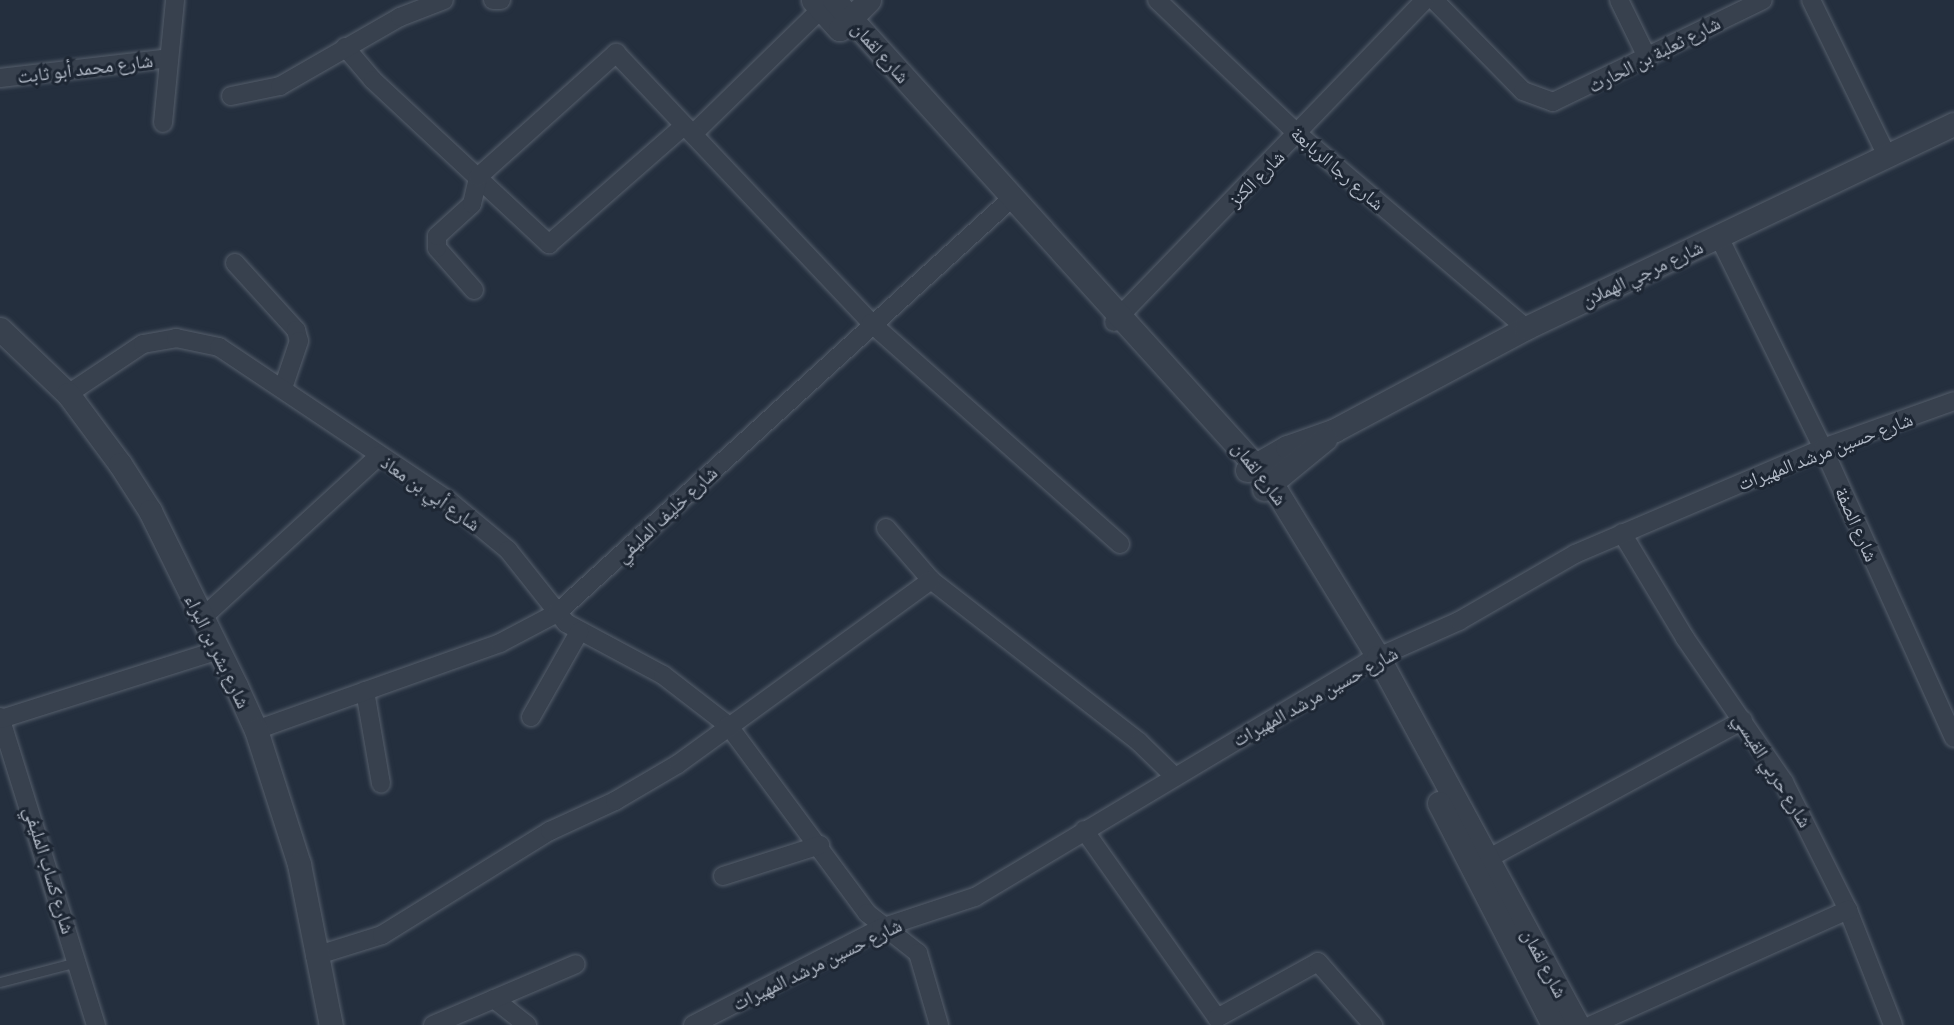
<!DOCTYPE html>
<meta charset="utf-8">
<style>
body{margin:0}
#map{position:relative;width:1954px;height:1025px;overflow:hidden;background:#242f3e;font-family:Barlow,"Noto Naskh Arabic",sans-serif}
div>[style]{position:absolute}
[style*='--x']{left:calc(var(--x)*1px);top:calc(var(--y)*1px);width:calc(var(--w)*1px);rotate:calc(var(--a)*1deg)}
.roads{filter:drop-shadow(0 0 2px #565f6c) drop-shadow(0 0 2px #565f6c)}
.service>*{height:9px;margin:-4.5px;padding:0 4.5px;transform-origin:4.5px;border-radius:4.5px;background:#38414e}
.minor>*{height:18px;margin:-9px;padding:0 9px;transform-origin:9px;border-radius:9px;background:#38414e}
.tertiary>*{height:23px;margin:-11.5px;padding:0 11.5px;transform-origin:11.5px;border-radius:11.5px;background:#38414e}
span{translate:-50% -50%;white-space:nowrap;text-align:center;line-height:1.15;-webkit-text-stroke:6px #1d2633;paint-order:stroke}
.street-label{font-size:19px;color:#b4bcc9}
</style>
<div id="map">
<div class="roads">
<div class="service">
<div style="--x:0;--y:982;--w:80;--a:-14.6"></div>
</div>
<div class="minor">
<div style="--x:493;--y:0;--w:8;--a:0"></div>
<div style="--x:1157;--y:0;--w:196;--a:43.6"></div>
<div style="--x:1299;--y:135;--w:298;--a:40.4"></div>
<div style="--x:1434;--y:0;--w:127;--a:45.6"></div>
<div style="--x:1523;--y:91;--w:32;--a:20"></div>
<div style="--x:1553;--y:102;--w:233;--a:-25.9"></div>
<div style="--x:1619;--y:0;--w:64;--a:63.8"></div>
<div style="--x:1811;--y:0;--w:174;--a:64"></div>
<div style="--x:345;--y:47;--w:43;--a:49.7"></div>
<div style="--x:373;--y:80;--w:241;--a:43"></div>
<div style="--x:549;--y:244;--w:179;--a:-41.2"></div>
<div style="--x:0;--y:78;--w:170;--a:-6.7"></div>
<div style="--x:231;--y:96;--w:50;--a:-11.5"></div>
<div style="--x:280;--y:86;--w:138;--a:-29.9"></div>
<div style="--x:400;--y:17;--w:47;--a:-21.1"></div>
<div style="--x:163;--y:123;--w:124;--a:-84.4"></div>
<div style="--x:693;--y:134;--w:179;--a:-44.3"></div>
<div style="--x:1719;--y:237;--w:235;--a:63.8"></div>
<div style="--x:1823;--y:448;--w:318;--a:65.7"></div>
<div style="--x:235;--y:263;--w:91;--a:47.7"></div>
<div style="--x:296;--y:330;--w:11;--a:75"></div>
<div style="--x:299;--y:341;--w:50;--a:108.8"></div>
<div style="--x:474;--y:290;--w:56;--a:-131.4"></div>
<div style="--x:437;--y:248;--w:12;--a:-90"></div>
<div style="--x:437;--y:236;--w:47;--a:-42.4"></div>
<div style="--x:472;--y:204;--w:28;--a:-77"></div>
<div style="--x:478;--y:177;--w:186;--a:-41.9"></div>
<div style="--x:616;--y:53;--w:371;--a:46.6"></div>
<div style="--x:871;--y:323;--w:333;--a:41.6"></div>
<div style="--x:1114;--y:322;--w:448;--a:-46"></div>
<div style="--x:68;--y:394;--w:90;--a:-33.7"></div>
<div style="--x:143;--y:344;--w:34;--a:-10"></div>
<div style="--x:176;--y:338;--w:44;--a:11.8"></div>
<div style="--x:219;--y:347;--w:277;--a:33.8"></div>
<div style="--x:449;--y:501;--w:77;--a:39.7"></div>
<div style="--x:508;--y:550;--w:93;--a:51.5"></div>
<div style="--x:566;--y:623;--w:110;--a:28.2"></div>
<div style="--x:663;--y:675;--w:82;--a:37.6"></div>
<div style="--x:728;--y:725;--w:234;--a:53.5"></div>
<div style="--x:867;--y:913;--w:65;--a:38.1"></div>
<div style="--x:918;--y:953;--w:75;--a:73.7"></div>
<div style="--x:886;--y:528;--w:69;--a:49.1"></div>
<div style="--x:931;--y:580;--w:264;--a:37.9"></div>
<div style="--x:1139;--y:742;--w:50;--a:44.2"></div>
<div style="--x:1622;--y:533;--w:122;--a:59"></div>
<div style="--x:1685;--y:638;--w:175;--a:55.5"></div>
<div style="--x:1784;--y:782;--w:143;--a:63.4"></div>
<div style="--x:1848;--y:910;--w:123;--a:68.6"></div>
<div style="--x:202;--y:618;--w:240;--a:-42.5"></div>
<div style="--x:365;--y:691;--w:94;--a:80.2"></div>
<div style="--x:0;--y:717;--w:323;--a:72.7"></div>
<div style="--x:531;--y:717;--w:98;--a:-60.5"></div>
<div style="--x:1;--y:719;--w:228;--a:-17.6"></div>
<div style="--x:256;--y:730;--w:259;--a:-19.6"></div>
<div style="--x:500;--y:643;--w:64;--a:-27.8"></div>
<div style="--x:557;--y:613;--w:617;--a:-42.37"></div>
<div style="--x:1084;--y:830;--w:230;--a:54.7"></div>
<div style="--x:1217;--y:1018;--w:115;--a:-29"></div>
<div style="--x:1318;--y:962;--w:84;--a:48.9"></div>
<div style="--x:1489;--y:858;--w:289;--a:-28.5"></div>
<div style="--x:723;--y:876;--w:102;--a:-17.7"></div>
<div style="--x:315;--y:956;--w:70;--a:-17.4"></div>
<div style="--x:382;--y:935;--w:198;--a:-31.8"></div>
<div style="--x:550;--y:831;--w:72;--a:-24.8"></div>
<div style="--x:615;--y:801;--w:73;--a:-30.4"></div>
<div style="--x:678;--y:764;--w:313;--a:-36"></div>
<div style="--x:494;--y:999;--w:42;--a:38.2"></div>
<div style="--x:433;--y:1025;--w:155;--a:-23.1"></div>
<div style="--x:693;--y:1025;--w:212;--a:-27.3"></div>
<div style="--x:881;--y:928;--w:99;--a:-18.3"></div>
<div style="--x:975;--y:897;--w:457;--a:-30.9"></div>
<div style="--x:1367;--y:662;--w:101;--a:-24"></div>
<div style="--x:1459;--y:621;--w:134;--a:-30"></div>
<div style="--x:1575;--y:554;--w:270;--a:-23.1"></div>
<div style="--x:1823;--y:448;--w:139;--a:-19.7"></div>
<div style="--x:1592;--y:1025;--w:281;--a:-24.2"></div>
</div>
<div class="tertiary">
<div style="--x:813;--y:0;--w:39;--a:48"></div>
<div style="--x:834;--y:0;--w:653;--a:47.86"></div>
<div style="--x:1272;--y:484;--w:203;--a:58.5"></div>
<div style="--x:1378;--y:657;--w:419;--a:61.5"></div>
<div style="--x:840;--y:29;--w:41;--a:-45"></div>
<div style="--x:0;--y:329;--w:94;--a:43.7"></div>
<div style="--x:68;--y:394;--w:87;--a:53.4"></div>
<div style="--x:120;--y:464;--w:56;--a:57.4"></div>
<div style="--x:150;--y:511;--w:195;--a:63.8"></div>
<div style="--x:236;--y:686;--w:48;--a:65.6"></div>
<div style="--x:256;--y:730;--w:141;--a:72.2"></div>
<div style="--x:299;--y:864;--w:164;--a:78.8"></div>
<div style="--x:1247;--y:470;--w:46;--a:-29.9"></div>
<div style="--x:1287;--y:447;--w:51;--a:-19.5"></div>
<div style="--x:1335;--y:430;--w:217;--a:-28.1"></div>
<div style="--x:1526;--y:328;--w:474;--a:-25.5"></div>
<div style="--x:1264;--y:489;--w:79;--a:-39.3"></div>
<div style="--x:1439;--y:803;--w:250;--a:62.8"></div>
</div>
</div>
<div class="street-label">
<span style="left:881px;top:52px;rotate:48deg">شارع لقمان</span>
<span style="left:1654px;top:54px;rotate:-27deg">شارع ثعلبة بن الحارث</span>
<span style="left:85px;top:68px;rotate:-7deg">شارع محمد أبو ثابت</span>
<span style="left:1338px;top:168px;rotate:41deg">شارع رجا الربابعة</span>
<span style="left:1256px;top:178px;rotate:-45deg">شارع الكنز</span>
<span style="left:1642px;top:273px;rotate:-25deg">شارع مرجي الهملان</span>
<span style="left:1825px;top:451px;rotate:-21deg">شارع حسين مرشد المهيرات</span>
<span style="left:1260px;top:473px;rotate:52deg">شارع لقمان</span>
<span style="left:431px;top:493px;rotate:35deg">شارع أبي بن معاذ</span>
<span style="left:666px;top:514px;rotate:-43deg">شارع خليف المليفي</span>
<span style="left:1857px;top:524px;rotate:66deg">شارع الصفة</span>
<span style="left:218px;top:651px;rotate:64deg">شارع بشر بن البراء</span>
<span style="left:1315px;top:696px;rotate:-29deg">شارع حسين مرشد المهيرات</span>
<span style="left:1773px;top:770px;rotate:58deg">شارع حربي القيسي</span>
<span style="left:50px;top:870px;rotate:73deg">شارع كساب المليفي</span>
<span style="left:1545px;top:963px;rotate:62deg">شارع لقمان</span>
<span style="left:817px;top:964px;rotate:-26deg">شارع حسين مرشد المهيرات</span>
</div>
</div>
